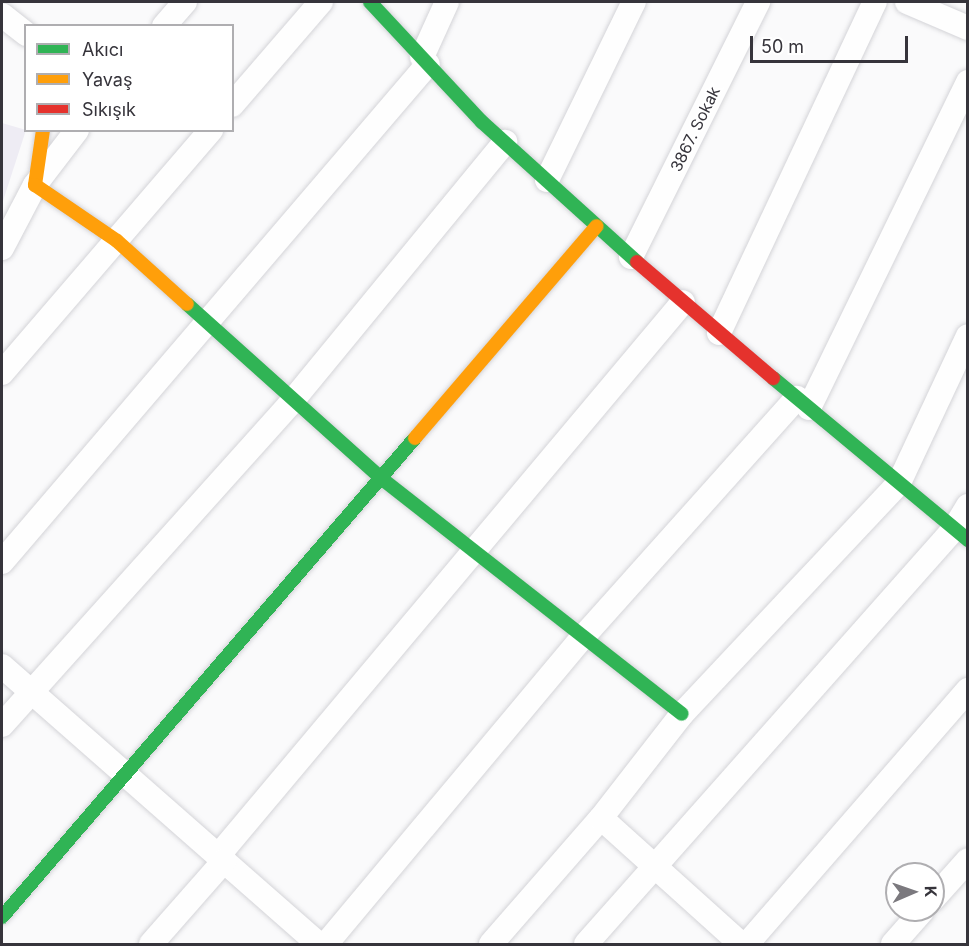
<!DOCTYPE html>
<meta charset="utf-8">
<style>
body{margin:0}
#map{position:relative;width:969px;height:946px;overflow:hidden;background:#fafafb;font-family:Inter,sans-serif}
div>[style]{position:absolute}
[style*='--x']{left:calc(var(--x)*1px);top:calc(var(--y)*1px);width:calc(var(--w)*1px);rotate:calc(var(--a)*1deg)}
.built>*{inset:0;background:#eeecf4}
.roads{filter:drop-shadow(0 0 2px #d4d4d8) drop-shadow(0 0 2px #d4d4d8)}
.street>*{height:24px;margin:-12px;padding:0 12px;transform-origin:12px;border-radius:12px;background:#fefefe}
.fast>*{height:14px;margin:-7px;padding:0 7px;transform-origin:7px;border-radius:7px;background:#30b455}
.slow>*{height:14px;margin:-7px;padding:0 7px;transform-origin:7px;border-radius:7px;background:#ff9f0a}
.jam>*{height:14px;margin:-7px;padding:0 7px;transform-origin:7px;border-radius:7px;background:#e5322d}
span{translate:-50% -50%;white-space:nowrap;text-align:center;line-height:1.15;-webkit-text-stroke:4.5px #fff;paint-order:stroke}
.street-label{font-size:16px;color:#36343b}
.frame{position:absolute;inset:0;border:3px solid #36343b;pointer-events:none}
.legend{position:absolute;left:24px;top:24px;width:210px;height:108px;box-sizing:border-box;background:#fff;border:2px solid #afaeb1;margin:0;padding:8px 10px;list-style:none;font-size:18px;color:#36343b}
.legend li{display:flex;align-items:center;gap:12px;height:30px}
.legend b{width:30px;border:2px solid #afaeb1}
.north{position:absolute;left:885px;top:862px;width:60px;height:60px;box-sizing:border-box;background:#fff;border:2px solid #afaeb1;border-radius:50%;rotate:88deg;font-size:16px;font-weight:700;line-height:24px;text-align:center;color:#36343b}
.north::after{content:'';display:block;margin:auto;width:21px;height:27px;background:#7b797e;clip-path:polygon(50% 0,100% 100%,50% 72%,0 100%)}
.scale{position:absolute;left:750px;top:36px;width:158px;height:27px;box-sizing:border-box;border:3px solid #36343b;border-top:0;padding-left:8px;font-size:18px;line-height:21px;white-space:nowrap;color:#36343b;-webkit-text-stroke:4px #fff;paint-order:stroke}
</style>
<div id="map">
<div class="built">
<div style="clip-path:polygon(2px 123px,26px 130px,2px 204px)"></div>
</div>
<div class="roads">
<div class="street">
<div style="--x:907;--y:2;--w:66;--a:23.1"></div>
<div style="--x:2;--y:15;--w:31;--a:38"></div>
<div style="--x:164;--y:26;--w:32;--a:-49"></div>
<div style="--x:422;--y:57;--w:60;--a:-65.6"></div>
<div style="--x:232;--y:105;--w:136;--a:-49.2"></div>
<div style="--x:547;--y:180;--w:198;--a:-64"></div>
<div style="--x:2;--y:248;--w:71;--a:-62.4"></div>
<div style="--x:35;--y:185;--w:69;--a:-52.6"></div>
<div style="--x:631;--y:257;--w:285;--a:-63.5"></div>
<div style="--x:719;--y:333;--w:366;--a:-64.8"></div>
<div style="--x:2;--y:373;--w:321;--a:-49.3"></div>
<div style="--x:809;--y:408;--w:363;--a:-64"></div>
<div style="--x:2;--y:562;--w:655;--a:-49.46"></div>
<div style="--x:2;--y:666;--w:421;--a:41.3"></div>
<div style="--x:2;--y:725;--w:438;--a:-48.1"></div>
<div style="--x:294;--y:399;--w:333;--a:-50.6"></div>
<div style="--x:218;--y:856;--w:723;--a:-49.99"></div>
<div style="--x:933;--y:899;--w:52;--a:-48.1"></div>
<div style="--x:151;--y:944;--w:111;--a:-48.7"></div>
<div style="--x:326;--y:944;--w:400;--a:-50.1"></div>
<div style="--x:583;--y:637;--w:321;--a:-48.2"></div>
<div style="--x:491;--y:944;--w:167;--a:-48.9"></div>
<div style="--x:586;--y:944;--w:555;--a:-48.44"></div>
<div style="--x:954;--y:529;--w:27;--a:-59"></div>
<div style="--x:741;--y:944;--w:188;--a:-138"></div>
<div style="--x:601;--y:818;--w:132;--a:-52.1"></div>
<div style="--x:682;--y:714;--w:317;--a:-46.8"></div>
<div style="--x:899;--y:483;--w:162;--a:-64.9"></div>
<div style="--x:747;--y:944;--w:337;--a:-49"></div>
<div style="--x:893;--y:944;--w:45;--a:-48.6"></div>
</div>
<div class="fast">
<div style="--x:370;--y:2;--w:164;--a:47"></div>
<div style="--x:482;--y:122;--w:209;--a:42.1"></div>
<div style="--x:187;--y:304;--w:261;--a:41.9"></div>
<div style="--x:381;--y:478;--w:382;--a:38.1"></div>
<div style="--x:773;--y:378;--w:254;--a:39.7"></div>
<div style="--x:2;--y:917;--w:632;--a:-49.23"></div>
</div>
<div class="slow">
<div style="--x:43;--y:130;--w:56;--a:98.3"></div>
<div style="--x:35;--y:185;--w:99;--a:34.3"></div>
<div style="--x:117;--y:241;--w:94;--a:42"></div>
<div style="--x:415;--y:438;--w:279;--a:-49.4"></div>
</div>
<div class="jam">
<div style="--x:637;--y:262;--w:179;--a:40.5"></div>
</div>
</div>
<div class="street-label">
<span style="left:695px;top:129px;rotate:-64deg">3867. Sokak</span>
</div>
<div class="frame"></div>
<ul class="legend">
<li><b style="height:8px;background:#30b455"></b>Akıcı</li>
<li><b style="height:8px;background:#ff9f0a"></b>Yavaş</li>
<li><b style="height:8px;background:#e5322d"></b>Sıkışık</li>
</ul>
<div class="north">K</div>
<div class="scale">50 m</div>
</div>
